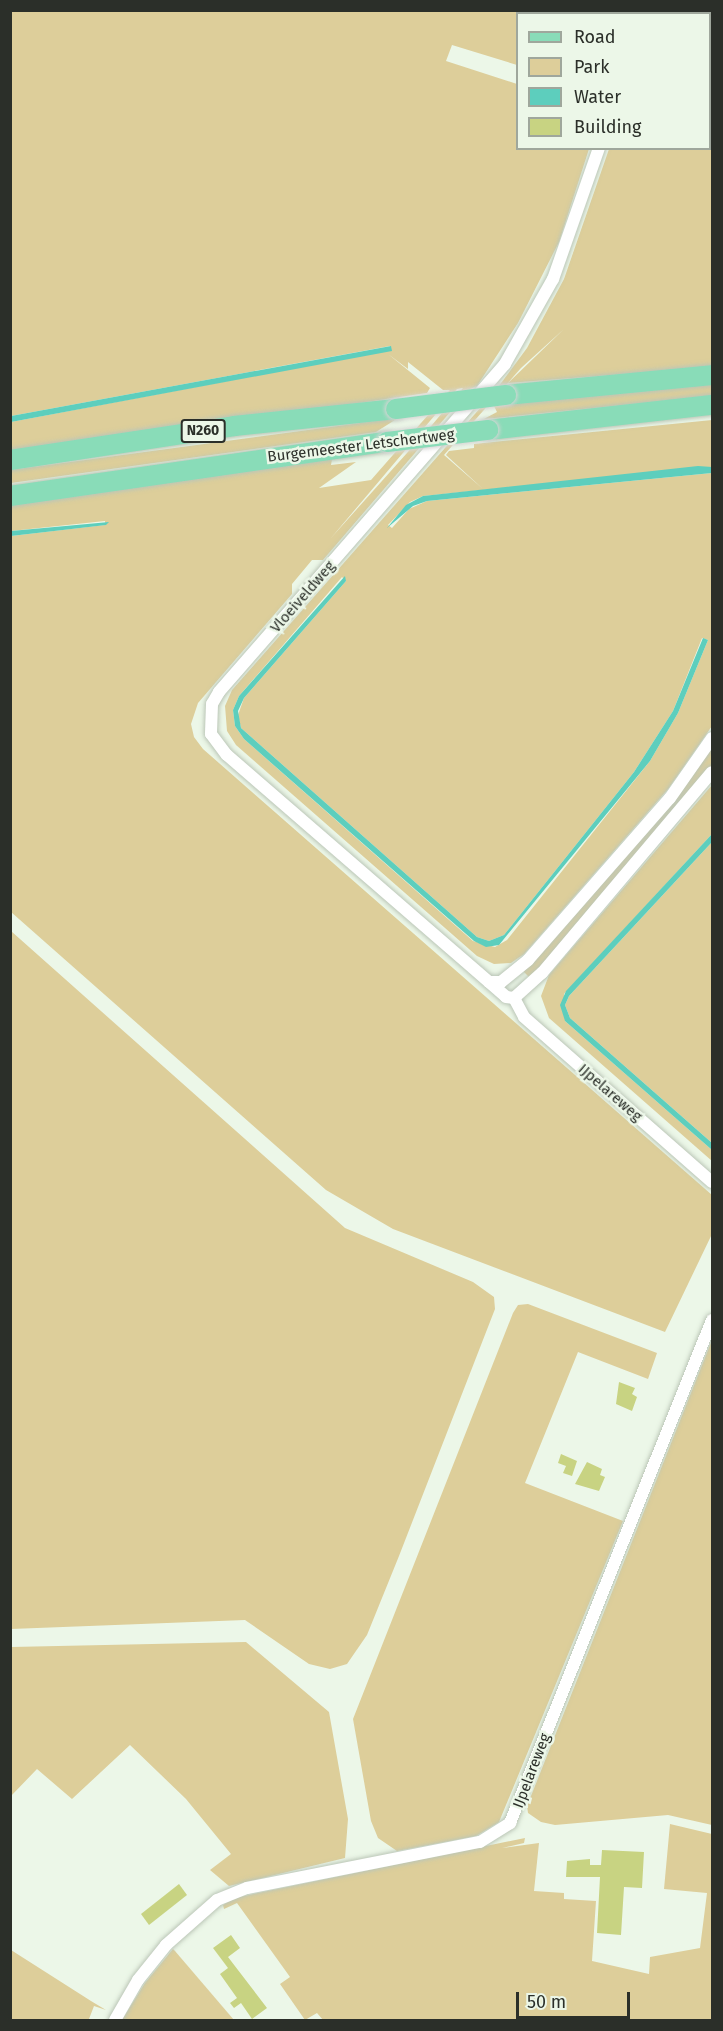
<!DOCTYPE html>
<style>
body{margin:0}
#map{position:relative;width:723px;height:2031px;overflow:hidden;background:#ecf7e8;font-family:"Fira Sans",sans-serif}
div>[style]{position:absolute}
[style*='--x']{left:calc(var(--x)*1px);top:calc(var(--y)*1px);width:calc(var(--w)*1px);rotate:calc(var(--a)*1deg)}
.green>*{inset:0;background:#ddce9a}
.water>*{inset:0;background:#5dcebd}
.building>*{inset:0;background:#c8d382}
.roads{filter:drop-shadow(0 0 2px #bbc6b7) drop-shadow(0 0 2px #bbc6b7)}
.minor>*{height:12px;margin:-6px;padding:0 6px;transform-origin:6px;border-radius:6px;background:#fff}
.primary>*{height:20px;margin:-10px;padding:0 10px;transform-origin:10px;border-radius:10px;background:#89dcb8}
.bridges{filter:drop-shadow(0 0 2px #d5d5d4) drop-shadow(0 0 2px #d5d5d4)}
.primary-bridge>*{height:20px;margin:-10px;padding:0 10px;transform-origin:10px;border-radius:10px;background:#89dcb8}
span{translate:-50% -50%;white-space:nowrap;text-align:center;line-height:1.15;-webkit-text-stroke:5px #ecf7e8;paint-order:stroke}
.shield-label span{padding:2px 4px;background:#ecf7e8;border:2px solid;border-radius:4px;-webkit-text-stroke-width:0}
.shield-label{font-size:14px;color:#2b2f29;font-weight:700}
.street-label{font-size:15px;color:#2b2f29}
.frame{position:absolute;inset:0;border:12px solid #2b2f29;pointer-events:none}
.legend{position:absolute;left:516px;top:12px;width:195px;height:138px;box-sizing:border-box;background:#ecf7e8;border:2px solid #9fa79c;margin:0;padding:8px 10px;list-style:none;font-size:18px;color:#2b2f29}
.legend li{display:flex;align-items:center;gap:12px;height:30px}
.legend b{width:30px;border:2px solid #9fa79c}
.scale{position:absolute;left:516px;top:1992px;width:114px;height:27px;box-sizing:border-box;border:3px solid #2b2f29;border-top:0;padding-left:8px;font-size:18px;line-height:21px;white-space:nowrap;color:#2b2f29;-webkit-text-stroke:4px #ecf7e8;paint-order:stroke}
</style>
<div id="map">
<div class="green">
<div style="clip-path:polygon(evenodd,11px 11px,635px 11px,518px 14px,517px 65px,452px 45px,446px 61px,517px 84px,518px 148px,589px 149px,559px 242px,518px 323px,477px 386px,470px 389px,323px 560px,312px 560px,292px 584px,292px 594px,198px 703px,191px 724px,194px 737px,203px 749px,712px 1195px,712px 1234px,665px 1332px,393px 1229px,326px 1190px,11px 912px,11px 536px,105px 525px,105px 521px,11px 531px,11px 500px,332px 459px,331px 465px,356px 462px,319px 488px,371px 480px,450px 390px,443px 390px,408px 362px,408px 369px,388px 354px,430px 388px,427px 393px,11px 454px,11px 422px,391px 350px,390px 346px,325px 358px,11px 416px,11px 11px,463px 388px,432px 425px,331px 538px,457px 389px,463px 388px)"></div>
<div style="clip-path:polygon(evenodd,655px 11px,712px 11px,712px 367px,508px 383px,564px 329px,521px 368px,444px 455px,483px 489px,446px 455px,449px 451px,474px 448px,474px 444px,712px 420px,712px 467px,423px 496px,410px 502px,388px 525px,392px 528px,409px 509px,427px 501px,712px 473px,712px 726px,668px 789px,524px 954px,511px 963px,494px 964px,477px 956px,236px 745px,227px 731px,225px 706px,232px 690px,496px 390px,527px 348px,564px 279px,609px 149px,710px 148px,710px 14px,654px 13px,655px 11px,342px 577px,346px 581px,244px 698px,238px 715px,241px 728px,477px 937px,489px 941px,504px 935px,634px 772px,673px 711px,702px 638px,708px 640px,678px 713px,650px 761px,507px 940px,495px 947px,473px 941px,244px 739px,235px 726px,233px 710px,239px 696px,342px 577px)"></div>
<div style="clip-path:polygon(712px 383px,712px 396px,484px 419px,497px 412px,494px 406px)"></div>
<div style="clip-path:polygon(398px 418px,376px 432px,11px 483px,11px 470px)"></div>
<div style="clip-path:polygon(712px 746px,712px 767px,531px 979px,523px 971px)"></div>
<div style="clip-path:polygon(712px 785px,712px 834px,564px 994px,565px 1021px,712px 1150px,712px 1161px,549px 1018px,541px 996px,549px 975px)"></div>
<div style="clip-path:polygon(712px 842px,712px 1143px,570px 1018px,565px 1005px,569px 996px)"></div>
<div style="clip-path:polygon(11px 931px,345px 1228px,473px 1282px,494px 1297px,495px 1309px,399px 1556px,367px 1635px,347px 1664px,330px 1669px,309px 1664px,245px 1620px,11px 1629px)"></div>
<div style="clip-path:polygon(528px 1304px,657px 1353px,648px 1379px,578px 1352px,525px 1483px,623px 1521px,499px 1822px,476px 1836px,397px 1851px,378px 1838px,371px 1821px,353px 1719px,513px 1313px,518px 1305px)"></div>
<div style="clip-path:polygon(712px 1340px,712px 1825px,668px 1815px,555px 1825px,541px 1822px,528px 1813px,527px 1806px)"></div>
<div style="clip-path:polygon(246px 1642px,329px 1712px,348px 1819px,345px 1858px,229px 1886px,210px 1870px,231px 1854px,186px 1799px,130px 1745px,72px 1799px,37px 1769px,11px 1796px,11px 1647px)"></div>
<div style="clip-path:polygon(670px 1824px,712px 1834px,712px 2020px,323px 2020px,317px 2013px,305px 2020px,280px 1984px,290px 1977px,237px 1903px,224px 1909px,223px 1905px,235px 1898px,258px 1893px,525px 1838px,524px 1843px,502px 1848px,539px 1843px,534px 1891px,564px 1893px,564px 1899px,596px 1901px,592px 1961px,649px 1974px,650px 1957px,700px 1948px,707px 1893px,664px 1889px)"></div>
<div style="clip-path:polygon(173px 1949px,175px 1951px,234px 2020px,122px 2020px,145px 1983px)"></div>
<div style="clip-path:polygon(11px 1950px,91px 2001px,106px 2010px,94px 2006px,89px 2019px,91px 2020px,11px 2020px)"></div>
</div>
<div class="water">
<div style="clip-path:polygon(391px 346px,392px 351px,11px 422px,11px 416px)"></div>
<div style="clip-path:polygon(698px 466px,712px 467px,712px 473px,427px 501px,413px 506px,387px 528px,406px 505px,423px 496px)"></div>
<div style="clip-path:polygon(109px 522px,106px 525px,11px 536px,11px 531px)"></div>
<div style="clip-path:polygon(345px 576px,346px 581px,244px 698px,238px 711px,241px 728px,477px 937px,489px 941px,504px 935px,634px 772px,673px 711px,703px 638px,708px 640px,678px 713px,650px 761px,499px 945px,486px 947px,474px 941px,244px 739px,235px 726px,233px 710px,239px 696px)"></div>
<div style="clip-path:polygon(712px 834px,712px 842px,569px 996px,565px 1005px,570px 1018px,712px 1143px,712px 1150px,565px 1021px,560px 1005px,566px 991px)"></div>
</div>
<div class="building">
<div style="clip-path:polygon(619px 1382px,635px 1388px,632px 1394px,637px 1397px,632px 1411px,616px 1404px)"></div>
<div style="clip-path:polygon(561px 1454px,577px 1461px,572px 1476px,563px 1473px,566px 1466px,558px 1463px)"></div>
<div style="clip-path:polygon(587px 1462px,602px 1469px,600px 1475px,605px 1477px,599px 1491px,575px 1484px)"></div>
<div style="clip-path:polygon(602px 1850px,644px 1852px,642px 1888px,624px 1887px,621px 1935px,597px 1933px,600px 1877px,566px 1877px,567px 1861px,590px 1859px,590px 1865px,601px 1865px)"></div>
<div style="clip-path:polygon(179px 1884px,187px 1895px,149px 1925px,141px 1914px)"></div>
<div style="clip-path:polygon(231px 1935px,240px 1948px,228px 1957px,267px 2008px,252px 2019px,241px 2003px,234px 2008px,230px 2003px,237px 1998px,220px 1974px,228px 1968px,213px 1948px)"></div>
</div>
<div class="roads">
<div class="minor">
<div style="--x:644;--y:14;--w:4;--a:-76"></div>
<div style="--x:599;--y:148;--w:139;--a:109.3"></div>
<div style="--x:553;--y:279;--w:98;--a:119.5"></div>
<div style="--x:505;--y:364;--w:435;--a:131.1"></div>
<div style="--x:219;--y:692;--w:14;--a:120"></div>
<div style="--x:212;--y:704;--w:30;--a:92"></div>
<div style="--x:211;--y:734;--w:26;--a:53"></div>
<div style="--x:227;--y:755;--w:369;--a:40.9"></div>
<div style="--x:506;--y:997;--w:8;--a:7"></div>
<div style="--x:514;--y:998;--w:38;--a:-42"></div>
<div style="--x:542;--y:973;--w:263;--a:-49.8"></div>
<div style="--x:489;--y:982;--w:12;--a:0"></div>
<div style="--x:501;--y:982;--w:35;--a:-39"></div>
<div style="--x:528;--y:960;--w:215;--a:-48.8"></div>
<div style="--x:670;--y:798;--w:73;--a:-55"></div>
<div style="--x:514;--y:998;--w:21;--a:62"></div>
<div style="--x:524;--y:1017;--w:250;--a:41.3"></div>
<div style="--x:115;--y:2020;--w:46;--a:-60.1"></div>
<div style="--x:138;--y:1980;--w:45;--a:-51.3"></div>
<div style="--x:166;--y:1945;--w:68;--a:-41.4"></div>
<div style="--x:217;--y:1900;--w:32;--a:-22"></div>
<div style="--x:247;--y:1888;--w:237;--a:-11.2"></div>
<div style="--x:480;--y:1842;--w:36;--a:-32"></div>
<div style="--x:510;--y:1823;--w:542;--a:-68.12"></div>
</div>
<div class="primary">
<div style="--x:506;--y:395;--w:207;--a:-5.5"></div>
<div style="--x:488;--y:430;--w:225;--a:-6.4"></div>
<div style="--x:10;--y:460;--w:227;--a:-8.6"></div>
<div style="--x:234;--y:426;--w:163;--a:-6"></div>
<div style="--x:10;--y:496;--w:381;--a:-8.2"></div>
</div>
</div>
<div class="bridges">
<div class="primary-bridge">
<div style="--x:396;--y:409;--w:111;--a:-7.3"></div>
<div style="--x:387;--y:442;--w:102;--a:-6.8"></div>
</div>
</div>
<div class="shield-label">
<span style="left:203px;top:431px">N260</span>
</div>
<div class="street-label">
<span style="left:361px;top:446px;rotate:-7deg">Burgemeester Letschertweg</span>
<span style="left:303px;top:597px;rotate:-49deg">Vloeiveldweg</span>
<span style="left:610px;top:1093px;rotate:41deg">IJpelareweg</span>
<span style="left:532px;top:1771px;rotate:-69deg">IJpelareweg</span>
</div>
<div class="frame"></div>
<ul class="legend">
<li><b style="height:8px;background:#89dcb8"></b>Road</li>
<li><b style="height:16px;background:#ddce9a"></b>Park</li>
<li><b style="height:16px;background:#5dcebd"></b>Water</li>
<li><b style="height:16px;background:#c8d382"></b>Building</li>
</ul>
<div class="scale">50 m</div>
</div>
